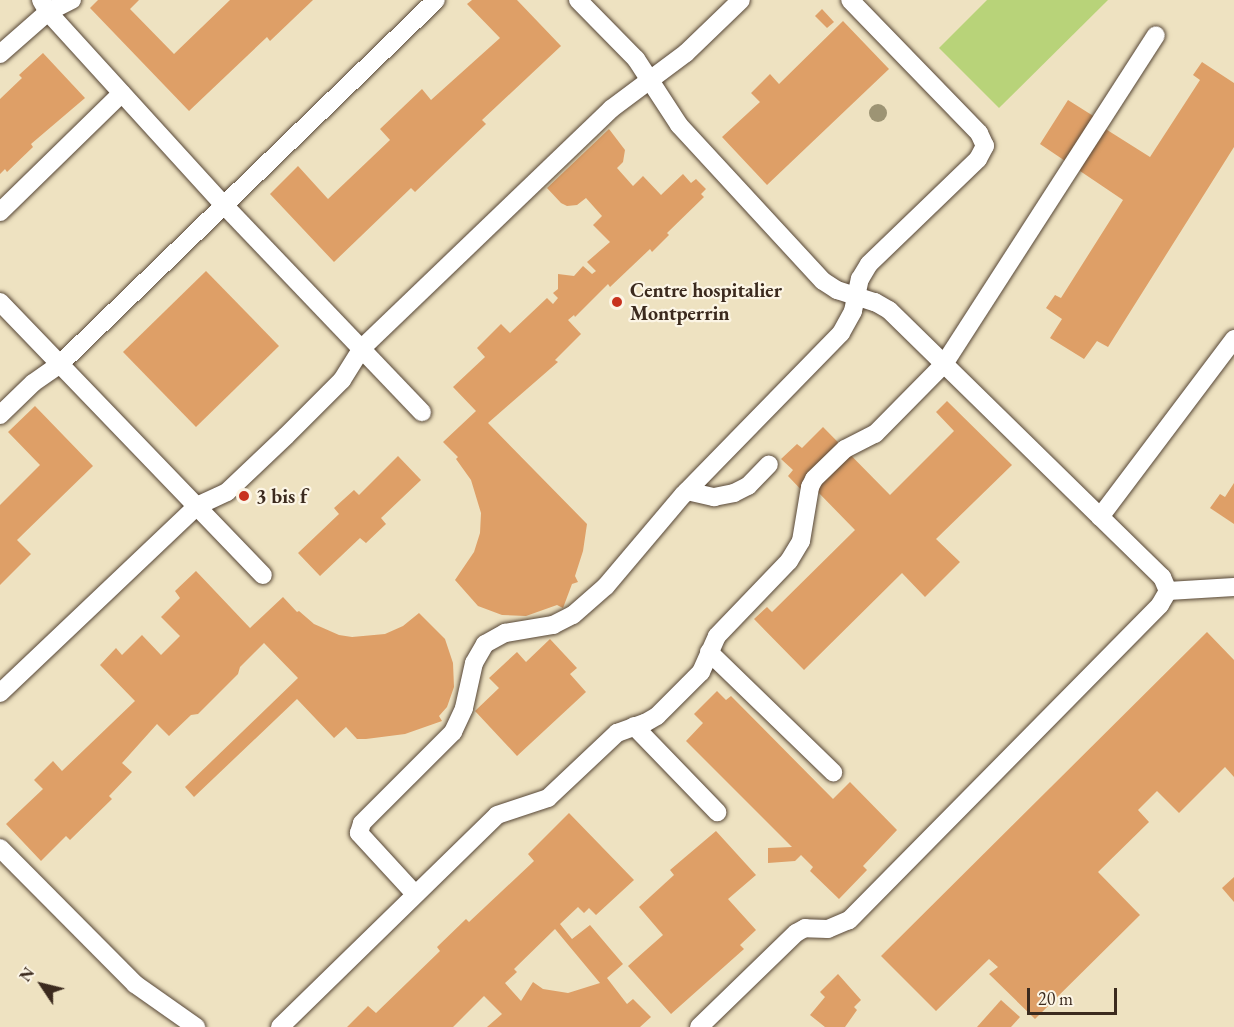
<!DOCTYPE html>
<style>
body{margin:0}
#map{position:relative;width:1234px;height:1027px;overflow:hidden;background:#eee2c1;font-family:"EB Garamond",serif}
div>[style]{position:absolute}
[style*='--x']{left:calc(var(--x)*1px);top:calc(var(--y)*1px);width:calc(var(--w)*1px);rotate:calc(var(--a)*1deg)}
.green>*{inset:0;background:#b8d379}
.building>*{inset:0;background:#de9f67}
.roads{filter:drop-shadow(0 0 2px #564636) drop-shadow(0 0 2px #564636)}
.service>*{height:18px;margin:-9px;padding:0 9px;transform-origin:9px;border-radius:9px;background:#fff}
.trees>*{width:18px;height:18px;margin:-9px;border-radius:50%;background:#9d9474}
.dots>*{width:16px;height:16px;translate:-50% -50%;box-sizing:border-box;border:3px solid #fcf5e5;border-radius:50%}
span{translate:-50% -50%;white-space:nowrap;text-align:center;line-height:1.15;-webkit-text-stroke:4.5px #fcf5e5;paint-order:stroke}
.poi-label{font-size:20px;color:#3b2a1e;font-weight:700}
.left{translate:0 -50%;text-align:left}
.north{position:absolute;left:12px;top:955px;width:60px;height:60px;-webkit-text-stroke:4px #fcf5e5;paint-order:stroke;rotate:305deg;font-size:16px;font-weight:700;line-height:24px;text-align:center;color:#3b2a1e}
.north::after{content:'';display:block;margin:auto;width:21px;height:27px;background:#3b2a1e;clip-path:polygon(50% 0,100% 100%,50% 72%,0 100%)}
.scale{position:absolute;left:1027px;top:988px;width:90px;height:27px;box-sizing:border-box;border:3px solid #3b2a1e;border-top:0;padding-left:8px;font-size:18px;line-height:21px;white-space:nowrap;color:#3b2a1e;-webkit-text-stroke:4px #fcf5e5;paint-order:stroke}
</style>
<div id="map">
<div class="green">
<div style="clip-path:polygon(987px 0,1108px 0,999px 108px,939px 48px)"></div>
</div>
<div class="building">
<div style="clip-path:polygon(98px 0,139px 0,130px 9px,174px 54px,230px 0,313px 0,270px 41px,267px 37px,189px 111px,90px 8px)"></div>
<div style="clip-path:polygon(472px 0,517px 0,561px 46px,482px 120px,486px 124px,415px 192px,411px 188px,334px 262px,270px 194px,298px 166px,328px 199px,390px 140px,380px 129px,422px 89px,431px 100px,500px 38px,467px 4px)"></div>
<div style="clip-path:polygon(822px 9px,834px 22px,827px 28px,815px 16px)"></div>
<div style="clip-path:polygon(843px 21px,889px 69px,767px 185px,722px 137px,760px 102px,751px 93px,770px 74px,779px 84px)"></div>
<div style="clip-path:polygon(43px 53px,85px 98px,31px 144px,33px 147px,7px 172px,5px 169px,0 174px,0 99px,22px 78px,19px 75px)"></div>
<div style="clip-path:polygon(1202px 62px,1234px 83px,1234px 147px,1108px 347px,1097px 341px,1084px 359px,1050px 338px,1062px 319px,1046px 308px,1055px 295px,1061px 298px,1123px 200px,1040px 144px,1068px 100px,1106px 124px,1104px 128px,1150px 157px,1200px 80px,1193px 75px)"></div>
<div style="clip-path:polygon(609px 129px,625px 150px,623px 162px,617px 168px,633px 186px,643px 176px,661px 195px,683px 174px,691px 183px,696px 179px,706px 189px,701px 194px,704px 197px,667px 233px,669px 235px,652px 252px,650px 249px,610px 287px,608px 284px,575px 317px,574px 315px,568px 320px,581px 334px,555px 360px,558px 362px,488px 423px,587px 524px,583px 551px,575px 576px,578px 582px,572px 584px,563px 608px,557px 605px,526px 616px,502px 615px,478px 606px,455px 580px,474px 552px,480px 533px,481px 513px,471px 480px,456px 459px,458px 457px,443px 442px,476px 411px,453px 387px,485px 357px,477px 348px,501px 324px,510px 333px,547px 298px,553px 304px,558px 298px,553px 293px,558px 289px,558px 274px,574px 276px,583px 266px,592px 274px,596px 271px,587px 262px,610px 242px,593px 225px,602px 216px,586px 198px,577px 205px,567px 206px,561px 203px,547px 188px)"></div>
<div style="clip-path:polygon(206px 271px,279px 346px,196px 427px,123px 352px)"></div>
<div style="clip-path:polygon(947px 401px,1012px 465px,936px 539px,960px 562px,925px 597px,902px 573px,804px 670px,754px 619px,767px 607px,772px 612px,855px 530px,815px 489px,808px 497px,788px 476px,793px 470px,781px 459px,797px 444px,802px 448px,823px 427px,890px 495px,954px 431px,936px 412px)"></div>
<div style="clip-path:polygon(35px 406px,93px 466px,17px 540px,31px 554px,0 585px,0 505px,40px 465px,8px 432px)"></div>
<div style="clip-path:polygon(398px 456px,421px 480px,381px 518px,386px 524px,366px 543px,360px 538px,320px 576px,298px 553px,339px 514px,334px 508px,354px 490px,359px 495px)"></div>
<div style="clip-path:polygon(1234px 483px,1234px 524px,1210px 508px,1220px 494px,1225px 497px)"></div>
<div style="clip-path:polygon(196px 571px,250px 628px,283px 597px,297px 612px,299px 611px,314px 624px,339px 635px,352px 637px,385px 634px,403px 626px,419px 613px,445px 639px,453px 663px,454px 687px,447px 707px,439px 716px,442px 721px,405px 734px,366px 739px,357px 739px,346px 727px,334px 738px,297px 699px,194px 797px,185px 787px,298px 678px,264px 643px,240px 667px,238px 674px,198px 714px,191px 715px,169px 736px,157px 724px,122px 763px,132px 772px,109px 796px,112px 799px,70px 840px,66px 836px,41px 861px,6px 824px,43px 789px,34px 780px,53px 761px,62px 771px,135px 701px,100px 665px,116px 648px,122px 655px,142px 635px,161px 655px,180px 636px,161px 617px,180px 598px,175px 591px)"></div>
<div style="clip-path:polygon(1207px 632px,1234px 660px,1234px 777px,1225px 767px,1179px 813px,1157px 791px,1138px 810px,1149px 822px,1098px 872px,1140px 915px,1035px 1019px,989px 974px,998px 967px,989px 959px,936px 1011px,881px 956px)"></div>
<div style="clip-path:polygon(550px 639px,577px 668px,570px 674px,586px 692px,517px 756px,475px 711px,499px 688px,489px 678px,517px 652px,526px 662px)"></div>
<div style="clip-path:polygon(717px 691px,726px 700px,731px 696px,833px 799px,850px 782px,897px 830px,863px 866px,867px 870px,839px 899px,810px 871px,813px 867px,801px 855px,795px 861px,768px 863px,768px 848px,792px 847px,686px 741px,703px 723px,694px 714px)"></div>
<div style="clip-path:polygon(evenodd,569px 813px,634px 880px,596px 915px,589px 908px,584px 913px,578px 907px,560px 924px,572px 939px,590px 925px,623px 964px,607px 978px,627px 1004px,633px 999px,651px 1017px,640px 1027px,487px 1027px,502px 1014px,484px 996px,453px 1027px,347px 1027px,368px 1006px,376px 1013px,440px 951px,437px 947px,466px 919px,469px 922px,534px 861px,528px 854px,569px 813px,555px 929px,600px 983px,568px 993px,543px 989px,533px 982px,521px 1001px,505px 983px,517px 972px,514px 969px,555px 929px)"></div>
<div style="clip-path:polygon(716px 831px,756px 875px,728px 899px,756px 930px,740px 945px,744px 949px,671px 1014px,628px 966px,663px 935px,639px 907px,674px 875px,670px 870px)"></div>
<div style="clip-path:polygon(1234px 877px,1234px 902px,1222px 888px)"></div>
<div style="clip-path:polygon(838px 974px,861px 1000px,854px 1007px,857px 1010px,845px 1027px,825px 1027px,810px 1015px,825px 997px,820px 992px)"></div>
<div style="clip-path:polygon(1001px 1000px,1020px 1017px,1011px 1027px,977px 1027px)"></div>
</div>
<div class="roads">
<div class="service">
<div style="--x:41;--y:0;--w:14;--a:60"></div>
<div style="--x:48;--y:12;--w:260;--a:47.7"></div>
<div style="--x:223;--y:204;--w:288;--a:46.3"></div>
<div style="--x:578;--y:0;--w:83;--a:45.5"></div>
<div style="--x:636;--y:59;--w:79;--a:56.9"></div>
<div style="--x:679;--y:125;--w:212;--a:47.3"></div>
<div style="--x:823;--y:281;--w:17;--a:33"></div>
<div style="--x:837;--y:290;--w:40;--a:18"></div>
<div style="--x:875;--y:302;--w:16;--a:30"></div>
<div style="--x:889;--y:310;--w:382;--a:44.4"></div>
<div style="--x:1162;--y:577;--w:15;--a:67"></div>
<div style="--x:1168;--y:591;--w:16;--a:120"></div>
<div style="--x:1160;--y:605;--w:443;--a:134.6"></div>
<div style="--x:849;--y:920;--w:23;--a:157"></div>
<div style="--x:828;--y:929;--w:23;--a:-178"></div>
<div style="--x:805;--y:928;--w:10;--a:151"></div>
<div style="--x:796;--y:933;--w:135;--a:135.9"></div>
<div style="--x:0;--y:54;--w:64;--a:-41.2"></div>
<div style="--x:48;--y:12;--w:27;--a:-27"></div>
<div style="--x:0;--y:212;--w:170;--a:-44.3"></div>
<div style="--x:0;--y:302;--w:379;--a:46.1"></div>
<div style="--x:0;--y:415;--w:46;--a:-44.1"></div>
<div style="--x:33;--y:383;--w:33;--a:-35"></div>
<div style="--x:60;--y:364;--w:523;--a:-44.07"></div>
<div style="--x:687;--y:491;--w:28;--a:13"></div>
<div style="--x:714;--y:497;--w:20;--a:-11"></div>
<div style="--x:734;--y:493;--w:16;--a:-27"></div>
<div style="--x:748;--y:486;--w:30;--a:-46"></div>
<div style="--x:1100;--y:517;--w:223;--a:-53"></div>
<div style="--x:1168;--y:591;--w:66;--a:-3.5"></div>
<div style="--x:709;--y:652;--w:173;--a:44.1"></div>
<div style="--x:0;--y:693;--w:272;--a:-43.5"></div>
<div style="--x:197;--y:506;--w:33;--a:-25"></div>
<div style="--x:227;--y:492;--w:81;--a:-43.5"></div>
<div style="--x:286;--y:436;--w:79;--a:-45"></div>
<div style="--x:342;--y:380;--w:36;--a:-58"></div>
<div style="--x:361;--y:349;--w:347;--a:-43.8"></div>
<div style="--x:611;--y:109;--w:94;--a:-36.7"></div>
<div style="--x:686;--y:53;--w:76;--a:-43.9"></div>
<div style="--x:634;--y:726;--w:120;--a:46"></div>
<div style="--x:0;--y:848;--w:192;--a:45.2"></div>
<div style="--x:135;--y:984;--w:75;--a:35.2"></div>
<div style="--x:415;--y:894;--w:83;--a:-132.6"></div>
<div style="--x:359;--y:833;--w:10;--a:-73"></div>
<div style="--x:362;--y:823;--w:129;--a:-45"></div>
<div style="--x:453;--y:732;--w:26;--a:-65"></div>
<div style="--x:464;--y:708;--w:46;--a:-77.5"></div>
<div style="--x:474;--y:663;--w:22;--a:-60"></div>
<div style="--x:485;--y:644;--w:23;--a:-29"></div>
<div style="--x:505;--y:633;--w:49;--a:-9.5"></div>
<div style="--x:553;--y:625;--w:22;--a:-27"></div>
<div style="--x:573;--y:615;--w:44;--a:-41.3"></div>
<div style="--x:606;--y:586;--w:119;--a:-49.8"></div>
<div style="--x:683;--y:495;--w:226;--a:-45.7"></div>
<div style="--x:841;--y:333;--w:25;--a:-61"></div>
<div style="--x:853;--y:311;--w:33;--a:-78"></div>
<div style="--x:860;--y:279;--w:17;--a:-59"></div>
<div style="--x:869;--y:264;--w:151;--a:-43.9"></div>
<div style="--x:978;--y:159;--w:15;--a:-62"></div>
<div style="--x:985;--y:146;--w:14;--a:-115"></div>
<div style="--x:979;--y:133;--w:185;--a:-134.1"></div>
<div style="--x:280;--y:1027;--w:303;--a:-44.3"></div>
<div style="--x:497;--y:815;--w:54;--a:-18.4"></div>
<div style="--x:548;--y:798;--w:95;--a:-43.3"></div>
<div style="--x:617;--y:733;--w:30;--a:-20"></div>
<div style="--x:645;--y:723;--w:14;--a:-30"></div>
<div style="--x:657;--y:716;--w:62;--a:-45"></div>
<div style="--x:701;--y:672;--w:39;--a:-66"></div>
<div style="--x:717;--y:636;--w:104;--a:-46.2"></div>
<div style="--x:789;--y:561;--w:23;--a:-59"></div>
<div style="--x:801;--y:541;--w:55;--a:-80.5"></div>
<div style="--x:810;--y:487;--w:9;--a:-63"></div>
<div style="--x:814;--y:479;--w:43;--a:-44.1"></div>
<div style="--x:845;--y:449;--w:34;--a:-27"></div>
<div style="--x:875;--y:434;--w:98;--a:-45.4"></div>
<div style="--x:944;--y:364;--w:391;--a:-57.2"></div>
</div>
</div>
<div class="trees">
<div style="left:878px;top:113px"></div>
</div>
<div class="dots">
<div style="left:617px;top:302px;background:#c8321e"></div>
<div style="left:244px;top:496px;background:#c8321e"></div>
</div>
<div class="poi-label">
<span class="left" style="left:630px;top:302px">Centre hospitalier<br>Montperrin</span>
<span class="left" style="left:256px;top:496px">3 bis f</span>
</div>
<div class="north">N</div>
<div class="scale">20 m</div>
</div>
